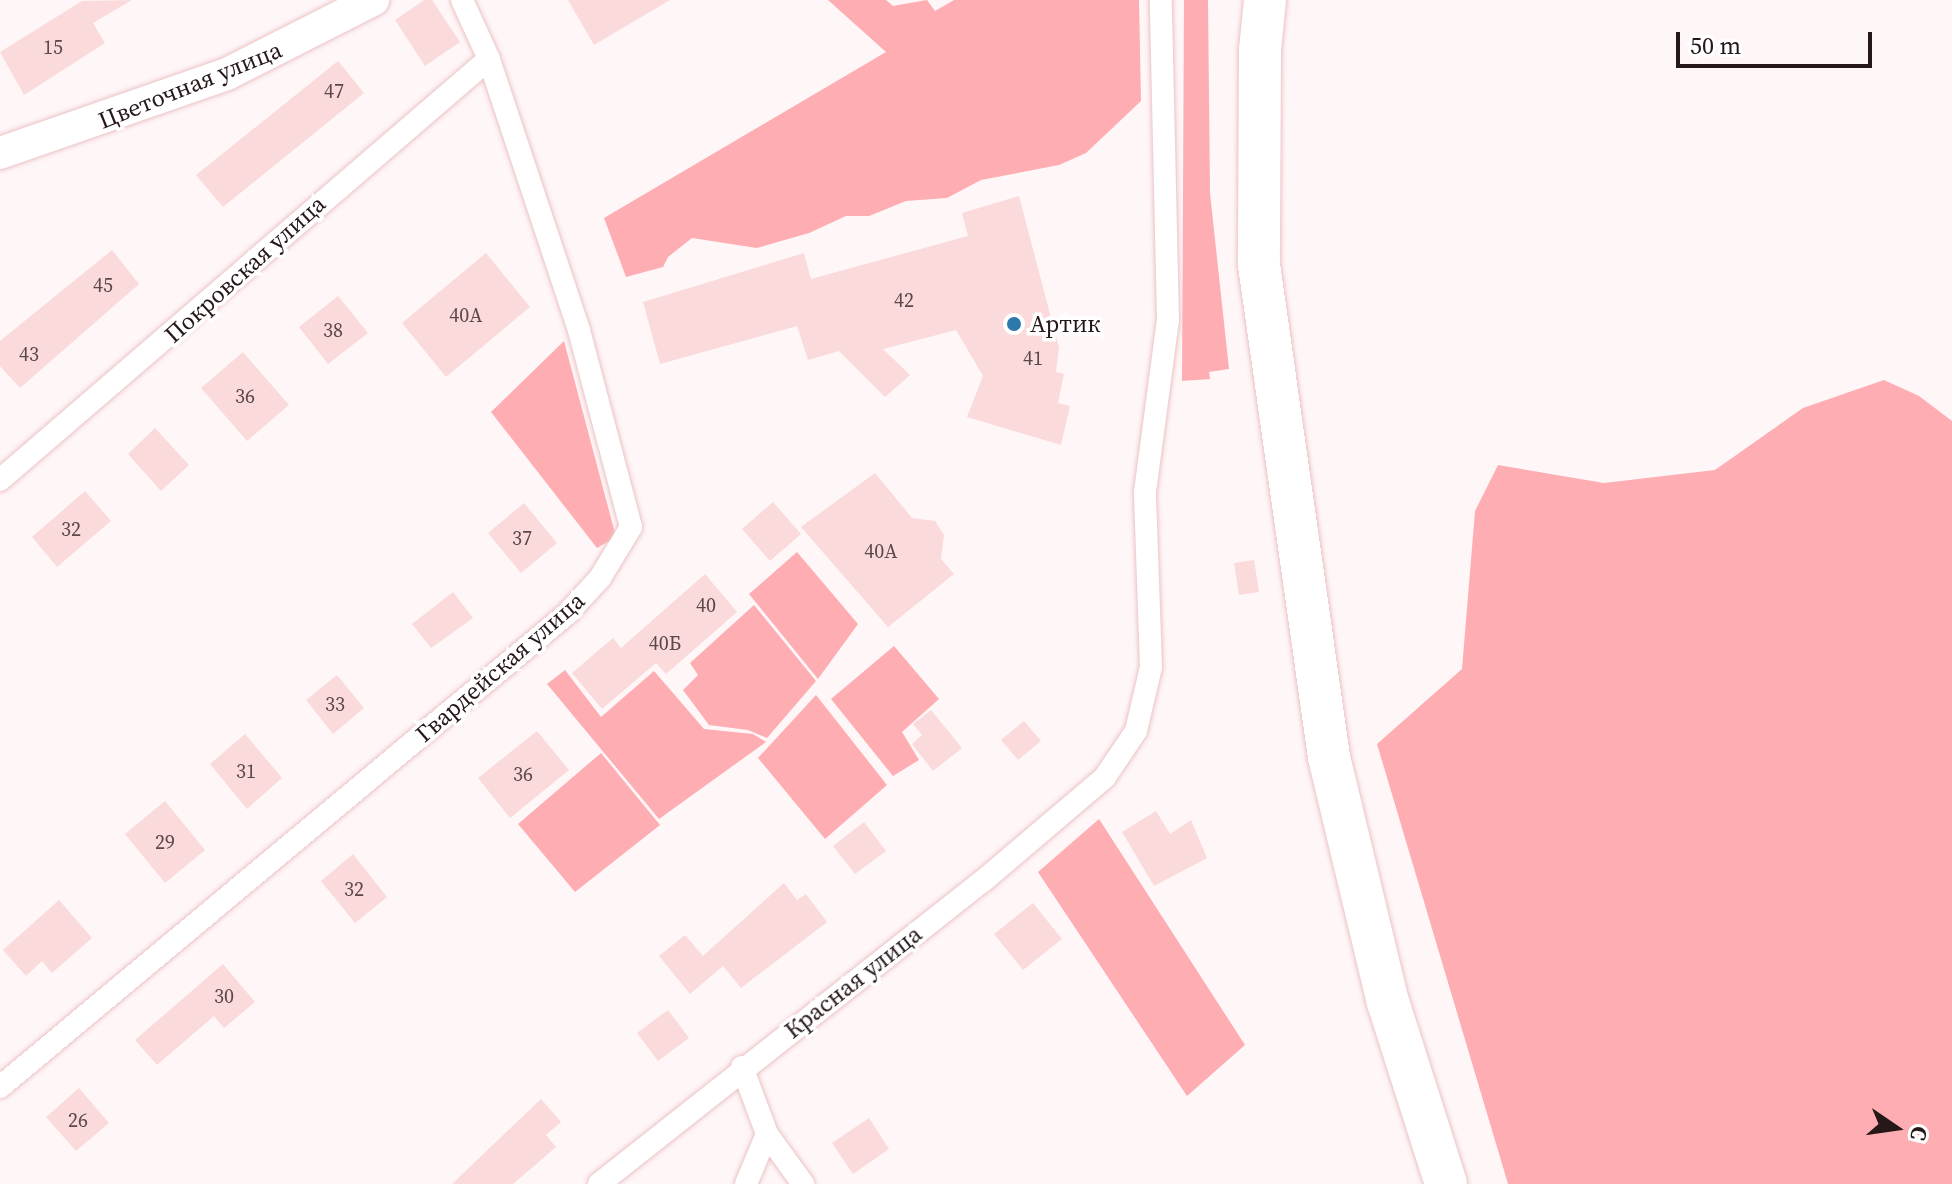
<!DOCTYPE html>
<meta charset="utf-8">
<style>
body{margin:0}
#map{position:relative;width:1952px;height:1184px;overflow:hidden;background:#fff6f7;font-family:"Source Serif 4",serif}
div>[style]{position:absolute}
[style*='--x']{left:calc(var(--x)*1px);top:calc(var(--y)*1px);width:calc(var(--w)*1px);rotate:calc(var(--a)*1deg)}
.green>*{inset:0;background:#feadb3}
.building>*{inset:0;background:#fadadb}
.roads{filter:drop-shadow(0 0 2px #ebc3c5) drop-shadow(0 0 2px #ebc3c5)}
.street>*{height:22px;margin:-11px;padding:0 11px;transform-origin:11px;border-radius:11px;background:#fff}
.secondary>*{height:32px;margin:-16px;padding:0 16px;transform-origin:16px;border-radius:16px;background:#fff}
.highway>*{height:42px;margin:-21px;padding:0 21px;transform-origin:21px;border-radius:21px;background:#fff}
.dots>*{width:22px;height:22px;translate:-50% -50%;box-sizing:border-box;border:4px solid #fff;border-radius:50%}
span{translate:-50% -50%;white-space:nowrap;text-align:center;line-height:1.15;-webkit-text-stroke:7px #fff;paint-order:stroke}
.number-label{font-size:20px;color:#5b484a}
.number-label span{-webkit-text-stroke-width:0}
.street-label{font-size:24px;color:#261819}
.poi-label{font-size:24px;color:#261819}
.left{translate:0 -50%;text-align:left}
.north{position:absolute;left:1856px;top:1088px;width:80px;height:80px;-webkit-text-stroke:6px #fff;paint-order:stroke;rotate:103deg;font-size:22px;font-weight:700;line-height:32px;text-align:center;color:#261819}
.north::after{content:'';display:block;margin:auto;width:28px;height:36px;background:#261819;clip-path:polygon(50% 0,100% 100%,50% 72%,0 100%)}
.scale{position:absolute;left:1676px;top:32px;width:196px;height:36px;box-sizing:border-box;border:4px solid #261819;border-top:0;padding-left:10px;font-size:24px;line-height:28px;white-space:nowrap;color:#261819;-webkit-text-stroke:6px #fff;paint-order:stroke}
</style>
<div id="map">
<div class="green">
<div style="clip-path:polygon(828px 0,886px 0,893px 6px,927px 0,935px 11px,954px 0,1139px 0,1141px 101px,1086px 153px,1059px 165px,981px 180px,947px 198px,906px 201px,869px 216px,846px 216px,809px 233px,757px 248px,692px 238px,668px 257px,663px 267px,626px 277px,604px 218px,886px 52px)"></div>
<div style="clip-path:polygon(1184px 0,1208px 0,1210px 193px,1229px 369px,1209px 372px,1210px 379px,1182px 381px)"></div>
<div style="clip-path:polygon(564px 341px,616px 537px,597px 548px,491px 412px)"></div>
<div style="clip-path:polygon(1884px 380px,1919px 396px,1952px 421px,1952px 1184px,1508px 1184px,1377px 744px,1462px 669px,1475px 511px,1498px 465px,1604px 483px,1715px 470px,1803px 408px)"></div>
<div style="clip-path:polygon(797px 552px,858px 624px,818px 679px,749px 594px)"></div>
<div style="clip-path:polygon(754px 605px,816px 681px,767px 738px,748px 730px,709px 725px,683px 690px,698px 675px,690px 663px)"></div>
<div style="clip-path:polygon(894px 646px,939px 699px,902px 732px,919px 760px,893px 776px,831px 699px)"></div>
<div style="clip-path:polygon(565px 670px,601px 717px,654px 671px,704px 729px,753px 734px,766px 742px,659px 819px,547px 684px)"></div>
<div style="clip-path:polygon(816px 695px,887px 785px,825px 839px,758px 758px)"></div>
<div style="clip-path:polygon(601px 753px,660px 825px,575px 892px,518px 824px)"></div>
<div style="clip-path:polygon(1099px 819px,1245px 1045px,1187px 1096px,1038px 872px)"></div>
</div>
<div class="building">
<div style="clip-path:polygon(132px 0,93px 23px,105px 43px,24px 95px,0 52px,82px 1px)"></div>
<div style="clip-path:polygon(424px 0,432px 0,460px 42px,425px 66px,395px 20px)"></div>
<div style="clip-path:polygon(568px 0,670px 0,594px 45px)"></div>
<div style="clip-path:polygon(338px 61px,364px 93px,223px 207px,196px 175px)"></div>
<div style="clip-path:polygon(1019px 196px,1059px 348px,1056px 372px,1064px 374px,1058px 403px,1070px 406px,1061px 445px,967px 417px,983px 376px,956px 330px,883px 349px,910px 375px,885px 397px,839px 351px,808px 360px,797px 326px,660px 364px,643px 302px,804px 253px,811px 279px,968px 236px,962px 213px)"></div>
<div style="clip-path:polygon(112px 250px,139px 284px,20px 388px,0 366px,0 341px)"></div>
<div style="clip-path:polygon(486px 253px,530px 307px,446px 377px,402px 323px)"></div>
<div style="clip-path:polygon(338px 296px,368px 333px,328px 364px,299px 327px)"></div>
<div style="clip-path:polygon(243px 352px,289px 405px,247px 441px,201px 388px)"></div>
<div style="clip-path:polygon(155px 428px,189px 465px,161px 491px,128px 454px)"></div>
<div style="clip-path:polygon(875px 473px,912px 518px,935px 521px,944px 535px,941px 559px,954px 574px,888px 627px,801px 527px)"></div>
<div style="clip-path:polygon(85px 491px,111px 521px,57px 567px,32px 537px)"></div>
<div style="clip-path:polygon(773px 502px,801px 534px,770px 561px,742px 529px)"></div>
<div style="clip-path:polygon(524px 503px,557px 543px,521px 573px,488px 533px)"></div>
<div style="clip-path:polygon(1254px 560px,1259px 592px,1239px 595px,1234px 563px)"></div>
<div style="clip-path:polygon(705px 574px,737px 612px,666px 674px,656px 663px,602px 709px,572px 673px,613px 638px,621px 648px)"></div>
<div style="clip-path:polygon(453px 592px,473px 618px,431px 648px,412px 624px)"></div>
<div style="clip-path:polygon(337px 675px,364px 708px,333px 734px,306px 700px)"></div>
<div style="clip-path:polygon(931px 710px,962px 748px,933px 771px,912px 744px,922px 735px,913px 724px)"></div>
<div style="clip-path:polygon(1024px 721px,1041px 741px,1018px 760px,1001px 740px)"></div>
<div style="clip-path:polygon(537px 731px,569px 770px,510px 818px,478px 778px)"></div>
<div style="clip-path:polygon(245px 734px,282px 778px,247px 809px,210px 764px)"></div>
<div style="clip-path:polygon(165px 801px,205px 850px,165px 883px,125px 834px)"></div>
<div style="clip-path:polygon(1156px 811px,1170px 834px,1191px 820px,1207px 858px,1154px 886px,1122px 832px)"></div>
<div style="clip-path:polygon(864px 822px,886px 851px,855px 874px,833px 846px)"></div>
<div style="clip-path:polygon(353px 854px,387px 897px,355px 923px,321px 881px)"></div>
<div style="clip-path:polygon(784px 883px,797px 900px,806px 894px,827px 922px,741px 988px,723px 966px,690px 994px,659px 956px,685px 935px,703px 956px)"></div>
<div style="clip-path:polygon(59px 900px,92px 938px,52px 973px,42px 961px,26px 976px,3px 950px)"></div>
<div style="clip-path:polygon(1033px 903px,1062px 939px,1023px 970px,994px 934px)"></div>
<div style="clip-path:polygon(223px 964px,255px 1002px,224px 1028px,214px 1016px,157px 1065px,135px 1040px)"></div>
<div style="clip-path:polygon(668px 1010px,689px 1038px,658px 1061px,637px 1033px)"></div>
<div style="clip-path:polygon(79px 1088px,109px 1123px,76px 1151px,46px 1117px)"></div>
<div style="clip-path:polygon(541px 1099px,561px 1122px,546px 1135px,556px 1147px,513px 1184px,452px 1184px)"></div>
<div style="clip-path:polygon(869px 1118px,889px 1149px,853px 1174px,832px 1143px)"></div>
</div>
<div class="roads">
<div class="street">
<div style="--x:0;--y:480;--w:645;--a:-40.73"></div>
<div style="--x:742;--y:1067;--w:72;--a:69.5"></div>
<div style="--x:767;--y:1134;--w:54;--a:112.8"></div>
<div style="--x:0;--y:1087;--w:738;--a:-39.84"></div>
<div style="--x:567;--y:614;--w:49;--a:-47.5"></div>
<div style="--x:600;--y:578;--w:60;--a:-58.7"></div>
<div style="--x:631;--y:527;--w:204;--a:-104.8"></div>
<div style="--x:579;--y:330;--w:286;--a:-108.4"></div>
<div style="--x:489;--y:59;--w:65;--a:-114.6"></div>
<div style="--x:767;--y:1134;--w:62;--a:54.2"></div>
<div style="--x:599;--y:1184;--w:489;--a:-38.3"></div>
<div style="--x:983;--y:881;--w:160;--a:-40.4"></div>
<div style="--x:1105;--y:777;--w:55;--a:-56"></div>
<div style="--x:1136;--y:731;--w:66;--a:-76.8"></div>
<div style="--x:1151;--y:667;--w:175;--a:-92"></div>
<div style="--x:1145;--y:492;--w:174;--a:-82.4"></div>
<div style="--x:1168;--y:320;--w:320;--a:-91.3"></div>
</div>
<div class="secondary">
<div style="--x:0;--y:153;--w:240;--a:-19.2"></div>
<div style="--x:227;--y:74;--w:164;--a:-26.9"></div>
</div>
<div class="highway">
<div style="--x:1265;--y:0;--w:50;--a:95.7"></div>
<div style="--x:1260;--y:50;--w:215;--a:90.3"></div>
<div style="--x:1259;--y:265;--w:497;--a:81.9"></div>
<div style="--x:1329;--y:757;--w:252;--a:76.5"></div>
<div style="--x:1388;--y:1002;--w:191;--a:72.3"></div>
</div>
</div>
<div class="dots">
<div style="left:1014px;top:324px;background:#2e79ac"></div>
</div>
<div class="number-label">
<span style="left:53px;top:47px">15</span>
<span style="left:334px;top:91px">47</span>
<span style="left:103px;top:285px">45</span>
<span style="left:904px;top:300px">42</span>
<span style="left:466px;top:315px">40А</span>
<span style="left:333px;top:330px">38</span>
<span style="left:29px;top:354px">43</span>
<span style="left:1033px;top:358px">41</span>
<span style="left:245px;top:396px">36</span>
<span style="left:71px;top:529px">32</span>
<span style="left:522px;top:538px">37</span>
<span style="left:881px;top:551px">40А</span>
<span style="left:706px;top:605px">40</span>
<span style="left:665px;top:643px">40Б</span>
<span style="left:335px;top:704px">33</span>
<span style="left:246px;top:771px">31</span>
<span style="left:523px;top:774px">36</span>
<span style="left:165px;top:842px">29</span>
<span style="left:354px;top:889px">32</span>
<span style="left:224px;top:996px">30</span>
<span style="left:78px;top:1120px">26</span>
</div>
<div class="street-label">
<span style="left:190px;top:85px;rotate:-22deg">Цветочная улица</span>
<span style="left:245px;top:269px;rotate:-42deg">Покровская улица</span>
<span style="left:500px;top:667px;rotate:-41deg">Гвардейская улица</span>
<span style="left:853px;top:982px;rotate:-38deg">Красная улица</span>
</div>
<div class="poi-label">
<span class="left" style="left:1030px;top:324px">Артик</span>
</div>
<div class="north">С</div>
<div class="scale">50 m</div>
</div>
